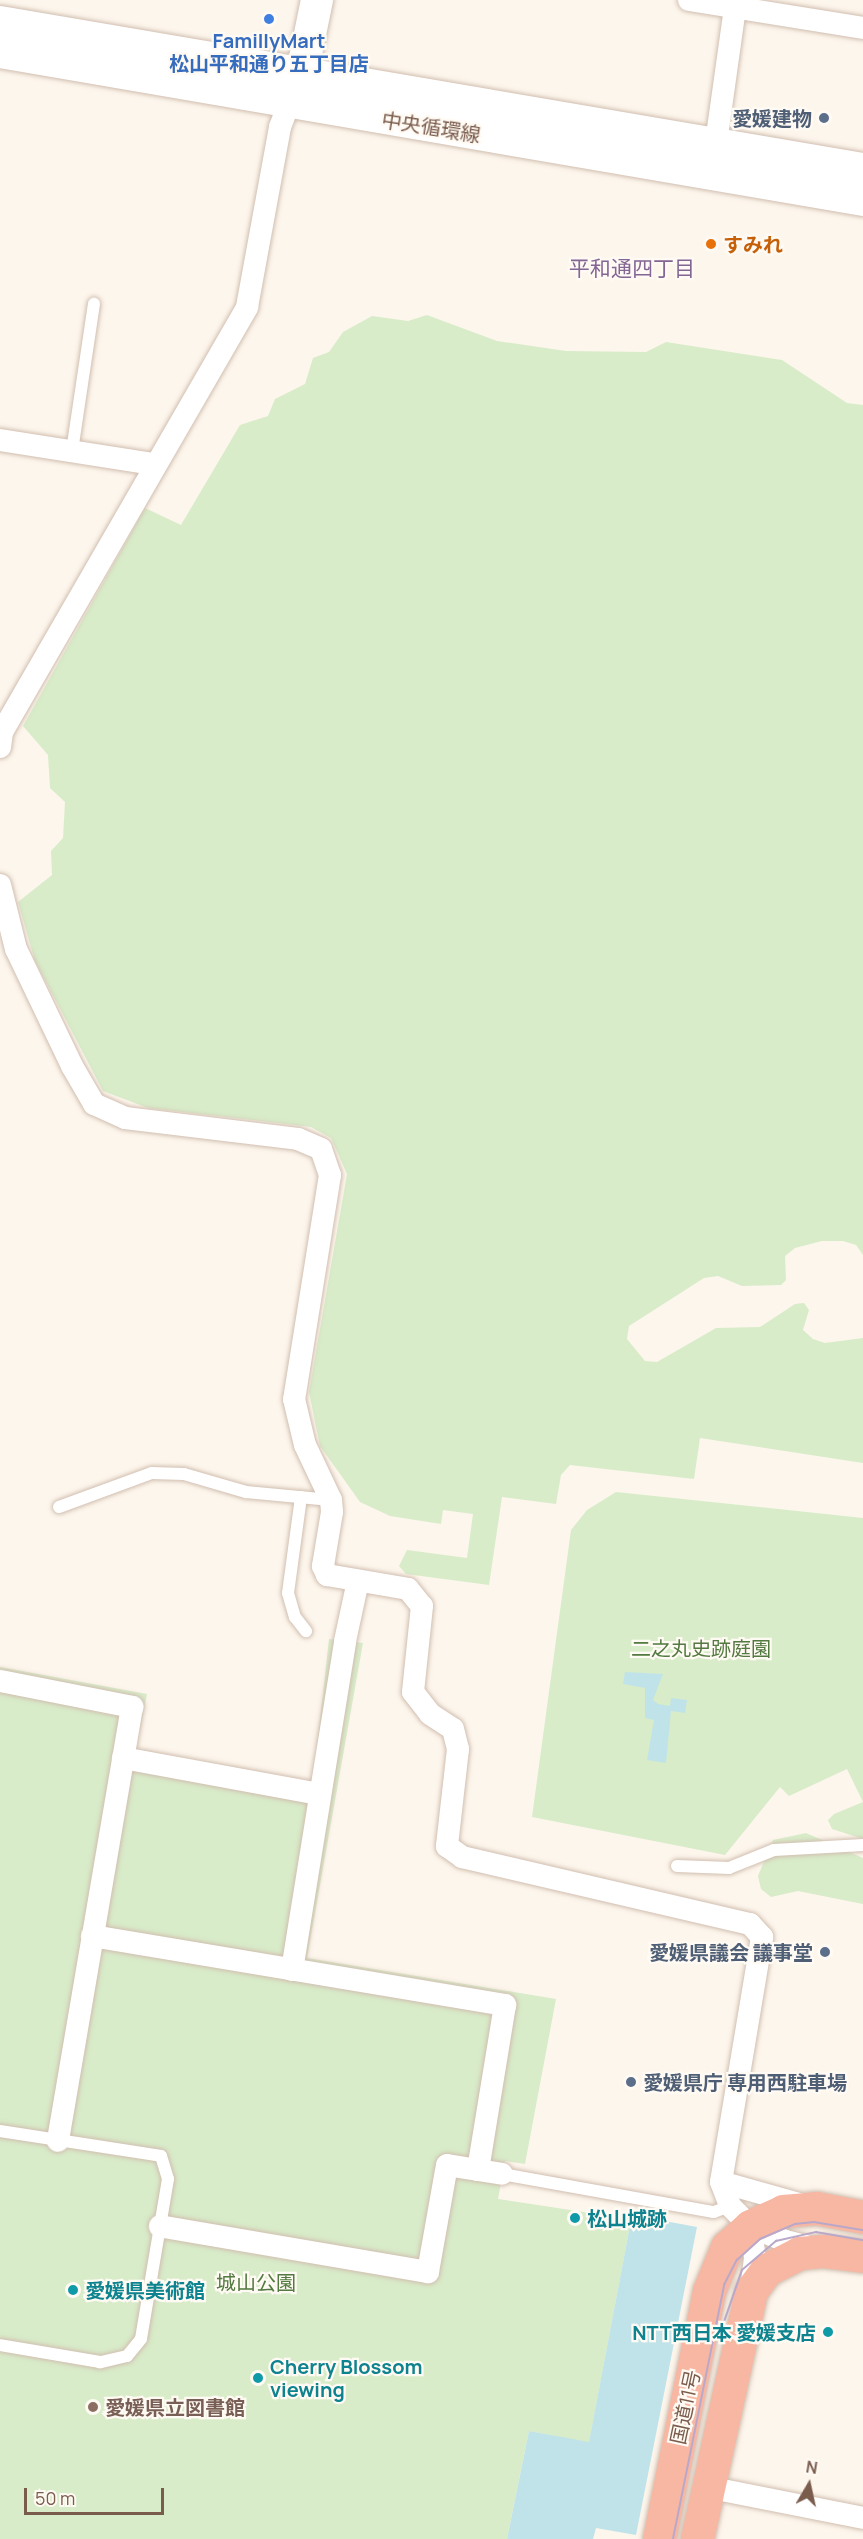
<!DOCTYPE html>
<meta charset="utf-8">
<style>
body{margin:0}
#map{position:relative;width:863px;height:2539px;overflow:hidden;background:#fdf6ec;font-family:Manrope,"Noto Sans JP",sans-serif}
div>[style]{position:absolute}
[style*='--x']{left:calc(var(--x)*1px);top:calc(var(--y)*1px);width:calc(var(--w)*1px);rotate:calc(var(--a)*1deg)}
.green>*{inset:0;background:#d8ecc9}
.water>*{inset:0;background:#bfe3e8}
.roads{filter:drop-shadow(0 0 2px #d1beb0) drop-shadow(0 0 2px #d1beb0)}
.lane>*{height:12px;margin:-6px;padding:0 6px;transform-origin:6px;border-radius:6px;background:#fff}
.street>*{height:22px;margin:-11px;padding:0 11px;transform-origin:11px;border-radius:11px;background:#fff}
.secondary>*{height:32px;margin:-16px;padding:0 16px;transform-origin:16px;border-radius:16px;background:#fff}
.highway>*{height:33px;margin:-16.5px;padding:0 16.5px;transform-origin:16.5px;border-radius:16.5px;background:#f7b7a3}
.tram>*{height:1.5px;margin:-0.75px;padding:0 0.75px;transform-origin:0.75px;border-radius:0.75px;background:#b9a8c9}
.dots>*{width:16px;height:16px;translate:-50% -50%;box-sizing:border-box;border:3px solid #fffaf3;border-radius:50%}
span{translate:-50% -50%;white-space:nowrap;text-align:center;line-height:1.15;-webkit-text-stroke:4.5px #fffaf3;paint-order:stroke}
.shop-label{font-size:20px;color:#366cbe;font-weight:700}
.service-label{font-size:20px;color:#4e5e75;font-weight:700}
.right{translate:-100% -50%;text-align:right}
.left{translate:0 -50%;text-align:left}
.street-label{font-size:20px;color:#7a5c4d}
.food-label{font-size:20px;color:#c56008;font-weight:700}
.park-label{font-size:20px;color:#537a41}
.culture-label{font-size:20px;color:#0d838f;font-weight:700}
.education-label{font-size:20px;color:#785e54;font-weight:700}
.neighbourhood-label{font-size:21px;color:#846695}
.north{position:absolute;left:779px;top:2455px;width:60px;height:60px;-webkit-text-stroke:4px #fffaf3;paint-order:stroke;rotate:9deg;font-size:16px;font-weight:700;line-height:24px;text-align:center;color:#7a5c4d}
.north::after{content:'';display:block;margin:auto;width:21px;height:27px;background:#7a5c4d;clip-path:polygon(50% 0,100% 100%,50% 72%,0 100%)}
.scale{position:absolute;left:24px;top:2488px;width:140px;height:27px;box-sizing:border-box;border:3px solid #7a5c4d;border-top:0;padding-left:8px;font-size:18px;line-height:21px;white-space:nowrap;color:#7a5c4d;-webkit-text-stroke:4px #fffaf3;paint-order:stroke}
</style>
<div id="map">
<div class="green">
<div style="clip-path:polygon(427px 315px,497px 341px,566px 351px,646px 352px,666px 342px,782px 360px,847px 403px,863px 405px,863px 1255px,856px 1245px,843px 1241px,822px 1241px,795px 1248px,785px 1256px,786px 1280px,781px 1285px,742px 1286px,718px 1276px,704px 1278px,629px 1326px,627px 1339px,645px 1361px,657px 1362px,716px 1328px,760px 1327px,795px 1304px,804px 1303px,809px 1310px,803px 1330px,813px 1339px,825px 1343px,863px 1338px,863px 1463px,700px 1438px,694px 1479px,570px 1465px,561px 1475px,556px 1504px,502px 1497px,489px 1585px,406px 1574px,399px 1566px,407px 1550px,467px 1558px,473px 1514px,443px 1510px,441px 1524px,390px 1516px,360px 1502px,320px 1446px,309px 1392px,347px 1174px,331px 1138px,311px 1127px,148px 1108px,103px 1091px,35px 961px,18px 902px,52px 875px,51px 851px,63px 838px,65px 802px,50px 788px,48px 755px,23px 726px,145px 508px,181px 525px,240px 425px,268px 416px,275px 399px,305px 384px,313px 358px,329px 352px,343px 332px,372px 316px,408px 321px)"></div>
<div style="clip-path:polygon(616px 1492px,863px 1518px,863px 1839px,832px 1829px,828px 1820px,834px 1814px,863px 1802px,847px 1769px,789px 1796px,780px 1787px,725px 1855px,532px 1817px,571px 1530px,587px 1510px)"></div>
<div style="clip-path:polygon(329px 1639px,363px 1643px,307px 1958px,556px 1999px,525px 2164px,505px 2161px,498px 2199px,597px 2214px,632px 2215px,589px 2443px,529px 2431px,507px 2539px,0 2539px,0 1667px,147px 1694px,136px 1749px,313px 1782px)"></div>
<div style="clip-path:polygon(806px 1833px,863px 1858px,863px 1904px,798px 1891px,771px 1897px,761px 1889px,758px 1876px,773px 1840px)"></div>
</div>
<div class="water">
<div style="clip-path:polygon(625px 1672px,663px 1674px,653px 1700px,658px 1704px,670px 1706px,671px 1698px,687px 1700px,685px 1713px,671px 1711px,666px 1763px,647px 1760px,654px 1720px,645px 1718px,645px 1688px,623px 1684px)"></div>
<div style="clip-path:polygon(632px 2215px,697px 2227px,636px 2535px,596px 2528px,593px 2539px,507px 2539px,529px 2431px,589px 2442px)"></div>
</div>
<div class="roads">
<div class="lane">
<div style="--x:72;--y:451;--w:149;--a:-81.5"></div>
<div style="--x:301;--y:1497;--w:97;--a:97.7"></div>
<div style="--x:288;--y:1593;--w:25;--a:74"></div>
<div style="--x:295;--y:1617;--w:18;--a:52"></div>
<div style="--x:59;--y:1507;--w:99;--a:-20.1"></div>
<div style="--x:152;--y:1473;--w:32;--a:2"></div>
<div style="--x:184;--y:1474;--w:65;--a:16.2"></div>
<div style="--x:246;--y:1492;--w:85;--a:5.4"></div>
<div style="--x:677;--y:1866;--w:52;--a:2.2"></div>
<div style="--x:729;--y:1868;--w:48;--a:-21.8"></div>
<div style="--x:774;--y:1850;--w:89;--a:-3.2"></div>
<div style="--x:0;--y:2131;--w:163;--a:8.8"></div>
<div style="--x:161;--y:2156;--w:24;--a:73"></div>
<div style="--x:168;--y:2179;--w:162;--a:99.6"></div>
<div style="--x:141;--y:2339;--w:22;--a:129"></div>
<div style="--x:127;--y:2356;--w:28;--a:167"></div>
<div style="--x:100;--y:2362;--w:101;--a:-170.4"></div>
<div style="--x:502;--y:2174;--w:215;--a:10.2"></div>
<div style="--x:714;--y:2212;--w:17;--a:-21"></div>
</div>
<div class="street">
<div style="--x:689;--y:0;--w:176;--a:9.1"></div>
<div style="--x:716;--y:143;--w:144;--a:-82"></div>
<div style="--x:0;--y:440;--w:156;--a:8.9"></div>
<div style="--x:0;--y:747;--w:15;--a:-82"></div>
<div style="--x:2;--y:732;--w:491;--a:-60"></div>
<div style="--x:247;--y:307;--w:183;--a:-79.6"></div>
<div style="--x:280;--y:127;--w:42;--a:-69"></div>
<div style="--x:0;--y:885;--w:66;--a:76"></div>
<div style="--x:16;--y:949;--w:130;--a:64.4"></div>
<div style="--x:72;--y:1066;--w:44;--a:59.9"></div>
<div style="--x:94;--y:1104;--w:34;--a:24"></div>
<div style="--x:125;--y:1118;--w:174;--a:6.9"></div>
<div style="--x:298;--y:1139;--w:25;--a:23"></div>
<div style="--x:321;--y:1149;--w:28;--a:71"></div>
<div style="--x:330;--y:1175;--w:227;--a:99.1"></div>
<div style="--x:294;--y:1399;--w:47;--a:76.6"></div>
<div style="--x:305;--y:1445;--w:61;--a:64.7"></div>
<div style="--x:331;--y:1500;--w:12;--a:85"></div>
<div style="--x:332;--y:1512;--w:55;--a:99.5"></div>
<div style="--x:323;--y:1566;--w:10;--a:66"></div>
<div style="--x:327;--y:1575;--w:82;--a:9.8"></div>
<div style="--x:408;--y:1589;--w:22;--a:51"></div>
<div style="--x:422;--y:1606;--w:86;--a:96"></div>
<div style="--x:413;--y:1692;--w:28;--a:52"></div>
<div style="--x:430;--y:1714;--w:27;--a:33"></div>
<div style="--x:453;--y:1729;--w:21;--a:76"></div>
<div style="--x:458;--y:1749;--w:98;--a:96.5"></div>
<div style="--x:447;--y:1846;--w:19;--a:36"></div>
<div style="--x:462;--y:1857;--w:296;--a:13.1"></div>
<div style="--x:750;--y:1924;--w:18;--a:47"></div>
<div style="--x:762;--y:1937;--w:248;--a:99.5"></div>
<div style="--x:721;--y:2182;--w:26;--a:69"></div>
<div style="--x:730;--y:2206;--w:28;--a:45"></div>
<div style="--x:750;--y:2226;--w:38;--a:23"></div>
<div style="--x:785;--y:2241;--w:29;--a:14"></div>
<div style="--x:0;--y:1681;--w:135;--a:11.1"></div>
<div style="--x:132;--y:1707;--w:440;--a:99.7"></div>
<div style="--x:123;--y:1758;--w:200;--a:10.4"></div>
<div style="--x:92;--y:1936;--w:419;--a:9.5"></div>
<div style="--x:505;--y:2005;--w:167;--a:99.3"></div>
<div style="--x:478;--y:2170;--w:31;--a:-171"></div>
<div style="--x:447;--y:2165;--w:109;--a:100.1"></div>
<div style="--x:428;--y:2272;--w:272;--a:-170.3"></div>
<div style="--x:292;--y:1970;--w:333;--a:-80.8"></div>
<div style="--x:345;--y:1641;--w:61;--a:-77.8"></div>
<div style="--x:478;--y:2170;--w:24;--a:9"></div>
<div style="--x:721;--y:2182;--w:85;--a:15.7"></div>
<div style="--x:750;--y:2226;--w:32;--a:81"></div>
<div style="--x:755;--y:2258;--w:31;--a:97"></div>
<div style="--x:707;--y:2487;--w:159;--a:11.2"></div>
</div>
<div class="secondary">
<div style="--x:0;--y:22;--w:875;--a:9.67"></div>
<div style="--x:0;--y:52;--w:876;--a:9.73"></div>
<div style="--x:302;--y:73;--w:75;--a:-78.4"></div>
</div>
<div class="highway">
<div style="--x:659;--y:2539;--w:253;--a:-78.6"></div>
<div style="--x:709;--y:2291;--w:48;--a:-67.8"></div>
<div style="--x:727;--y:2247;--w:31;--a:-42"></div>
<div style="--x:750;--y:2226;--w:36;--a:-24"></div>
<div style="--x:783;--y:2211;--w:33;--a:-5"></div>
<div style="--x:816;--y:2208;--w:48;--a:10.8"></div>
<div style="--x:697;--y:2539;--w:254;--a:-77.7"></div>
<div style="--x:751;--y:2291;--w:26;--a:-54"></div>
<div style="--x:766;--y:2270;--w:37;--a:-27"></div>
<div style="--x:799;--y:2253;--w:25;--a:-5"></div>
<div style="--x:824;--y:2251;--w:39;--a:7"></div>
</div>
</div>
<div class="tram">
<div style="--x:724;--y:2322;--w:55;--a:-70.9"></div>
<div style="--x:742;--y:2270;--w:45;--a:-40.5"></div>
<div style="--x:776;--y:2241;--w:41;--a:-12.7"></div>
<div style="--x:816;--y:2232;--w:48;--a:9.7"></div>
<div style="--x:673;--y:2539;--w:259;--a:-78.6"></div>
<div style="--x:724;--y:2285;--w:28;--a:-63"></div>
<div style="--x:737;--y:2260;--w:31;--a:-42"></div>
<div style="--x:760;--y:2239;--w:38;--a:-23"></div>
<div style="--x:795;--y:2224;--w:19;--a:-6"></div>
<div style="--x:814;--y:2222;--w:50;--a:9.3"></div>
</div>
<div class="dots">
<div style="left:269px;top:19px;background:#3f7fe0"></div>
<div style="left:824px;top:118px;background:#5c6f8a"></div>
<div style="left:711px;top:244px;background:#e8710a"></div>
<div style="left:825px;top:1952px;background:#5c6f8a"></div>
<div style="left:631px;top:2082px;background:#5c6f8a"></div>
<div style="left:575px;top:2218px;background:#0f9aa8"></div>
<div style="left:73px;top:2290px;background:#0f9aa8"></div>
<div style="left:828px;top:2332px;background:#0f9aa8"></div>
<div style="left:258px;top:2378px;background:#0f9aa8"></div>
<div style="left:93px;top:2407px;background:#8d6e63"></div>
</div>
<div class="shop-label">
<span style="left:269px;top:52px">FamillyMart<br>松山平和通り五丁目店</span>
</div>
<div class="service-label">
<span class="right" style="left:812px;top:118px">愛媛建物</span>
<span class="right" style="left:813px;top:1952px">愛媛県議会 議事堂</span>
<span class="left" style="left:643px;top:2082px">愛媛県庁 専用西駐車場</span>
</div>
<div class="street-label">
<span style="left:431px;top:127px;rotate:9deg">中央循環線</span>
<span style="left:685px;top:2407px;rotate:-78deg">国道11号</span>
</div>
<div class="food-label">
<span class="left" style="left:723px;top:244px">すみれ</span>
</div>
<div class="park-label">
<span style="left:701px;top:1648px">二之丸史跡庭園</span>
<span style="left:256px;top:2282px">城山公園</span>
</div>
<div class="culture-label">
<span class="left" style="left:587px;top:2218px">松山城跡</span>
<span class="left" style="left:85px;top:2290px">愛媛県美術館</span>
<span class="right" style="left:816px;top:2332px">NTT西日本 愛媛支店</span>
<span class="left" style="left:270px;top:2378px">Cherry Blossom<br>viewing</span>
</div>
<div class="education-label">
<span class="left" style="left:105px;top:2407px">愛媛県立図書館</span>
</div>
<div class="neighbourhood-label">
<span style="left:632px;top:268px">平和通四丁目</span>
</div>
<div class="north">N</div>
<div class="scale">50 m</div>
</div>
